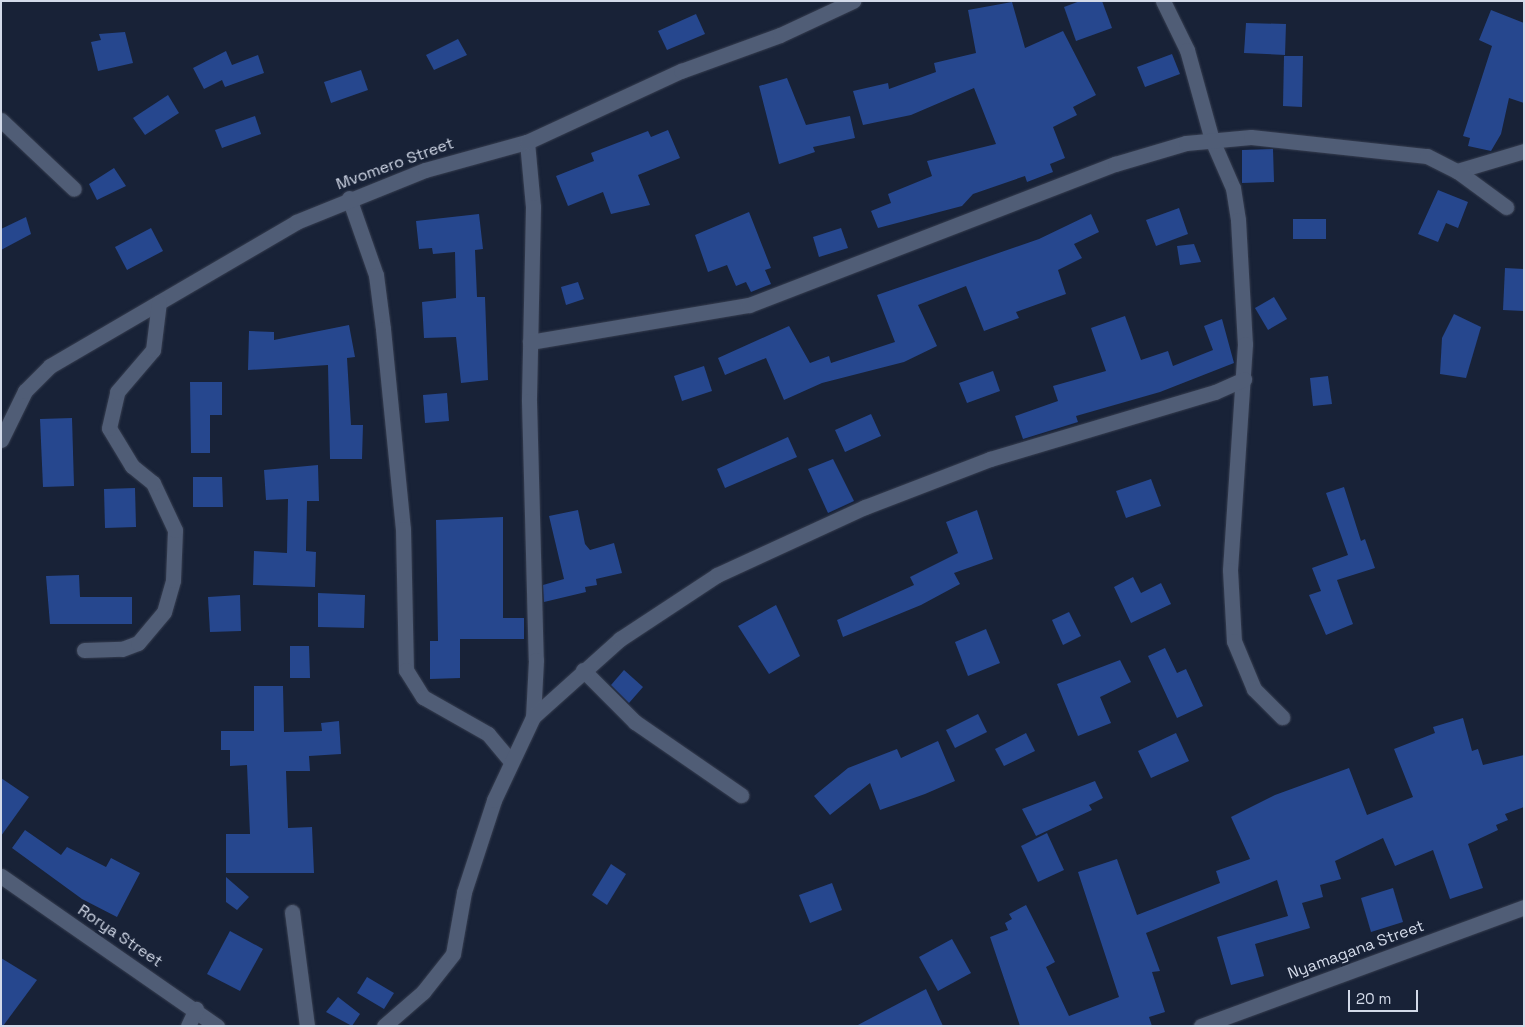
<!DOCTYPE html>
<style>
body{margin:0}
#map{position:relative;width:1525px;height:1027px;overflow:hidden;background:#182237;font-family:"Space Grotesk",sans-serif}
div>[style]{position:absolute}
[style*='--x']{left:calc(var(--x)*1px);top:calc(var(--y)*1px);width:calc(var(--w)*1px);rotate:calc(var(--a)*1deg)}
.building>*{inset:0;background:#26478e}
.roads{filter:drop-shadow(0 0 1px #363d4f) drop-shadow(0 0 1px #363d4f)}
.street>*{height:15px;margin:-7.5px;padding:0 7.5px;transform-origin:7.5px;border-radius:7.5px;background:#505d76}
span{translate:-50% -50%;white-space:nowrap;text-align:center;line-height:1.15;-webkit-text-stroke:5px #182237;paint-order:stroke}
.street-label{font-size:16px;color:#d3dae9}
.frame{position:absolute;inset:0;border:2px solid #d3dae9;pointer-events:none}
.scale{position:absolute;left:1348px;top:990px;width:70px;height:22px;box-sizing:border-box;border:2px solid #d3dae9;border-top:0;padding-left:6px;font-size:15px;line-height:18px;white-space:nowrap;color:#d3dae9;-webkit-text-stroke:4px #182237;paint-order:stroke}
</style>
<div id="map">
<div class="building">
<div style="clip-path:polygon(1080px 1px,1102px 1px,1112px 28px,1076px 41px,1064px 7px)"></div>
<div style="clip-path:polygon(1012px 2px,1025px 48px,1063px 31px,1096px 95px,1073px 107px,1077px 115px,1053px 127px,1065px 158px,1050px 164px,1053px 172px,1027px 182px,1025px 176px,973px 194px,962px 206px,878px 228px,871px 211px,891px 203px,888px 194px,932px 176px,927px 161px,996px 144px,974px 88px,911px 115px,863px 125px,853px 91px,888px 83px,889px 89px,936px 72px,934px 63px,976px 53px,968px 10px)"></div>
<div style="clip-path:polygon(1491px 10px,1524px 23px,1524px 103px,1509px 98px,1501px 134px,1491px 151px,1468px 146px,1470px 138px,1463px 136px,1492px 46px,1479px 40px)"></div>
<div style="clip-path:polygon(696px 14px,705px 34px,667px 50px,658px 31px)"></div>
<div style="clip-path:polygon(1246px 23px,1286px 24px,1285px 55px,1244px 53px)"></div>
<div style="clip-path:polygon(125px 32px,133px 63px,98px 71px,91px 42px,101px 40px,99px 34px)"></div>
<div style="clip-path:polygon(458px 39px,467px 55px,434px 70px,426px 55px)"></div>
<div style="clip-path:polygon(226px 51px,232px 65px,258px 55px,264px 73px,225px 87px,222px 80px,204px 89px,193px 68px)"></div>
<div style="clip-path:polygon(1172px 54px,1180px 74px,1145px 87px,1137px 67px)"></div>
<div style="clip-path:polygon(1284px 56px,1303px 56px,1302px 107px,1283px 106px)"></div>
<div style="clip-path:polygon(361px 70px,368px 90px,331px 103px,324px 82px)"></div>
<div style="clip-path:polygon(787px 78px,806px 125px,850px 116px,855px 138px,813px 147px,815px 152px,779px 164px,759px 86px)"></div>
<div style="clip-path:polygon(168px 95px,179px 113px,145px 135px,133px 118px)"></div>
<div style="clip-path:polygon(255px 116px,261px 134px,222px 148px,215px 130px)"></div>
<div style="clip-path:polygon(668px 130px,680px 158px,638px 175px,650px 205px,611px 214px,603px 192px,568px 206px,556px 176px,594px 161px,591px 153px,648px 131px,651px 137px)"></div>
<div style="clip-path:polygon(1273px 149px,1274px 182px,1242px 183px,1242px 150px)"></div>
<div style="clip-path:polygon(114px 168px,126px 186px,97px 200px,89px 184px)"></div>
<div style="clip-path:polygon(1438px 190px,1468px 202px,1458px 228px,1446px 223px,1438px 242px,1418px 234px)"></div>
<div style="clip-path:polygon(1179px 208px,1188px 234px,1156px 246px,1146px 220px)"></div>
<div style="clip-path:polygon(749px 212px,771px 268px,765px 270px,771px 284px,751px 292px,746px 282px,736px 286px,727px 265px,708px 272px,695px 235px)"></div>
<div style="clip-path:polygon(479px 214px,483px 249px,475px 250px,477px 297px,485px 297px,488px 380px,461px 383px,456px 337px,424px 338px,422px 302px,456px 298px,455px 252px,433px 254px,432px 248px,419px 249px,416px 221px)"></div>
<div style="clip-path:polygon(1091px 214px,1099px 232px,1074px 244px,1082px 258px,1058px 270px,1066px 294px,1016px 312px,1019px 318px,984px 331px,966px 286px,918px 305px,937px 346px,904px 362px,822px 383px,784px 400px,766px 358px,725px 375px,718px 358px,789px 326px,810px 363px,829px 356px,831px 363px,895px 342px,877px 295px,1039px 239px)"></div>
<div style="clip-path:polygon(26px 217px,31px 234px,1px 250px,1px 229px)"></div>
<div style="clip-path:polygon(1293px 219px,1326px 219px,1326px 239px,1293px 239px)"></div>
<div style="clip-path:polygon(151px 228px,163px 251px,127px 270px,115px 247px)"></div>
<div style="clip-path:polygon(841px 228px,848px 248px,819px 257px,813px 237px)"></div>
<div style="clip-path:polygon(1194px 244px,1201px 262px,1180px 265px,1177px 246px)"></div>
<div style="clip-path:polygon(1505px 268px,1524px 269px,1524px 311px,1503px 310px)"></div>
<div style="clip-path:polygon(578px 282px,584px 299px,566px 305px,561px 287px)"></div>
<div style="clip-path:polygon(1274px 297px,1287px 319px,1268px 330px,1255px 308px)"></div>
<div style="clip-path:polygon(1454px 314px,1481px 327px,1466px 378px,1440px 374px,1442px 338px)"></div>
<div style="clip-path:polygon(1125px 316px,1141px 360px,1168px 351px,1173px 366px,1213px 350px,1204px 326px,1222px 319px,1234px 363px,1160px 392px,1076px 416px,1078px 422px,1023px 439px,1015px 416px,1058px 401px,1053px 386px,1106px 371px,1091px 328px)"></div>
<div style="clip-path:polygon(349px 325px,355px 357px,347px 358px,351px 425px,363px 425px,362px 459px,330px 459px,328px 365px,248px 370px,249px 331px,274px 332px,274px 340px)"></div>
<div style="clip-path:polygon(704px 366px,712px 391px,682px 401px,674px 376px)"></div>
<div style="clip-path:polygon(993px 371px,1000px 391px,967px 403px,959px 383px)"></div>
<div style="clip-path:polygon(1328px 376px,1332px 404px,1313px 406px,1310px 378px)"></div>
<div style="clip-path:polygon(190px 382px,222px 382px,222px 415px,210px 415px,210px 453px,191px 453px)"></div>
<div style="clip-path:polygon(447px 393px,449px 421px,425px 423px,423px 395px)"></div>
<div style="clip-path:polygon(871px 414px,881px 436px,845px 452px,835px 430px)"></div>
<div style="clip-path:polygon(72px 418px,74px 486px,43px 487px,40px 419px)"></div>
<div style="clip-path:polygon(788px 437px,797px 457px,725px 488px,717px 469px)"></div>
<div style="clip-path:polygon(833px 459px,854px 501px,828px 513px,808px 469px)"></div>
<div style="clip-path:polygon(318px 465px,319px 501px,307px 501px,306px 551px,316px 552px,315px 587px,253px 585px,254px 551px,287px 553px,288px 499px,266px 500px,264px 470px)"></div>
<div style="clip-path:polygon(193px 477px,222px 477px,223px 507px,193px 507px)"></div>
<div style="clip-path:polygon(1151px 479px,1161px 506px,1126px 518px,1116px 491px)"></div>
<div style="clip-path:polygon(1344px 487px,1361px 541px,1365px 539px,1375px 568px,1337px 580px,1353px 624px,1326px 635px,1309px 595px,1321px 591px,1312px 568px,1348px 555px,1326px 493px)"></div>
<div style="clip-path:polygon(135px 488px,136px 527px,105px 528px,104px 489px)"></div>
<div style="clip-path:polygon(578px 510px,585px 544px,590px 550px,614px 543px,622px 573px,596px 579px,597px 585px,585px 587px,586px 592px,544px 602px,543px 585px,564px 579px,549px 516px)"></div>
<div style="clip-path:polygon(977px 510px,993px 559px,954px 573px,960px 584px,921px 605px,843px 637px,837px 620px,914px 585px,910px 577px,958px 553px,946px 522px)"></div>
<div style="clip-path:polygon(503px 517px,503px 618px,524px 618px,524px 639px,460px 639px,460px 678px,430px 679px,430px 641px,438px 641px,436px 520px)"></div>
<div style="clip-path:polygon(79px 575px,80px 597px,132px 597px,132px 624px,50px 624px,46px 576px)"></div>
<div style="clip-path:polygon(1133px 577px,1141px 593px,1161px 583px,1171px 604px,1131px 623px,1114px 587px)"></div>
<div style="clip-path:polygon(318px 593px,365px 595px,364px 628px,318px 627px)"></div>
<div style="clip-path:polygon(240px 595px,241px 631px,210px 632px,208px 597px)"></div>
<div style="clip-path:polygon(776px 605px,800px 656px,769px 674px,738px 626px)"></div>
<div style="clip-path:polygon(1069px 612px,1081px 636px,1063px 645px,1052px 620px)"></div>
<div style="clip-path:polygon(986px 629px,1000px 663px,968px 676px,955px 642px)"></div>
<div style="clip-path:polygon(290px 646px,309px 646px,310px 678px,290px 678px)"></div>
<div style="clip-path:polygon(1165px 648px,1177px 673px,1186px 669px,1203px 706px,1177px 718px,1148px 656px)"></div>
<div style="clip-path:polygon(1120px 660px,1131px 682px,1100px 697px,1111px 723px,1078px 736px,1057px 684px)"></div>
<div style="clip-path:polygon(624px 670px,643px 687px,629px 703px,611px 685px)"></div>
<div style="clip-path:polygon(254px 686px,283px 686px,284px 732px,322px 731px,321px 723px,339px 721px,341px 754px,309px 756px,310px 771px,286px 771px,288px 828px,312px 827px,314px 873px,226px 873px,226px 834px,250px 834px,247px 765px,230px 766px,230px 750px,221px 750px,221px 731px,254px 731px)"></div>
<div style="clip-path:polygon(978px 714px,987px 732px,955px 748px,946px 730px)"></div>
<div style="clip-path:polygon(1463px 718px,1472px 751px,1478px 749px,1483px 765px,1524px 755px,1524px 807px,1505px 814px,1508px 820px,1496px 825px,1498px 830px,1468px 844px,1483px 888px,1450px 899px,1433px 850px,1395px 866px,1383px 838px,1335px 861px,1341px 879px,1320px 885px,1323px 897px,1302px 903px,1310px 928px,1255px 944px,1264px 976px,1231px 985px,1217px 937px,1288px 916px,1277px 880px,1146px 933px,1160px 971px,1152px 972px,1165px 1012px,1149px 1017px,1152px 1026px,1020px 1026px,990px 937px,1008px 930px,1005px 923px,1012px 919px,1009px 914px,1026px 905px,1055px 962px,1046px 967px,1069px 1016px,1119px 997px,1078px 872px,1117px 859px,1137px 915px,1220px 883px,1216px 871px,1250px 859px,1231px 817px,1275px 795px,1349px 768px,1367px 815px,1413px 797px,1394px 749px,1435px 733px,1433px 727px)"></div>
<div style="clip-path:polygon(1026px 733px,1035px 751px,1004px 766px,995px 749px)"></div>
<div style="clip-path:polygon(1176px 733px,1189px 761px,1151px 778px,1138px 751px)"></div>
<div style="clip-path:polygon(938px 741px,955px 781px,925px 794px,880px 810px,870px 783px,830px 815px,814px 796px,848px 768px,897px 749px,901px 758px)"></div>
<div style="clip-path:polygon(1px 778px,29px 797px,1px 836px)"></div>
<div style="clip-path:polygon(1095px 781px,1103px 798px,1089px 805px,1092px 810px,1036px 836px,1022px 809px)"></div>
<div style="clip-path:polygon(25px 830px,61px 855px,67px 847px,106px 867px,111px 858px,140px 873px,117px 917px,82px 899px,12px 848px)"></div>
<div style="clip-path:polygon(1047px 833px,1064px 870px,1038px 882px,1021px 846px)"></div>
<div style="clip-path:polygon(611px 864px,626px 874px,607px 905px,592px 895px)"></div>
<div style="clip-path:polygon(226px 877px,249px 897px,237px 910px,226px 902px)"></div>
<div style="clip-path:polygon(832px 883px,842px 910px,810px 923px,799px 895px)"></div>
<div style="clip-path:polygon(1393px 888px,1403px 922px,1371px 932px,1361px 898px)"></div>
<div style="clip-path:polygon(230px 931px,263px 949px,240px 991px,207px 974px)"></div>
<div style="clip-path:polygon(952px 939px,971px 973px,938px 991px,919px 957px)"></div>
<div style="clip-path:polygon(1px 958px,37px 980px,3px 1026px,1px 1026px)"></div>
<div style="clip-path:polygon(367px 977px,394px 993px,384px 1009px,357px 993px)"></div>
<div style="clip-path:polygon(926px 989px,943px 1026px,856px 1026px)"></div>
<div style="clip-path:polygon(338px 997px,360px 1014px,352px 1026px,326px 1012px)"></div>
</div>
<div class="roads">
<div class="street">
<div style="--x:1163;--y:1;--w:55;--a:63.9"></div>
<div style="--x:1187;--y:50;--w:93;--a:74.5"></div>
<div style="--x:1212;--y:140;--w:52;--a:66.4"></div>
<div style="--x:1233;--y:188;--w:32;--a:81"></div>
<div style="--x:1238;--y:220;--w:124;--a:86.8"></div>
<div style="--x:1245;--y:344;--w:226;--a:93.8"></div>
<div style="--x:1230;--y:570;--w:71;--a:86.8"></div>
<div style="--x:1234;--y:641;--w:52;--a:67.4"></div>
<div style="--x:1254;--y:689;--w:40;--a:45"></div>
<div style="--x:1;--y:120;--w:100;--a:43.4"></div>
<div style="--x:527;--y:142;--w:65;--a:84.7"></div>
<div style="--x:533;--y:207;--w:194;--a:91.2"></div>
<div style="--x:529;--y:401;--w:259;--a:88.5"></div>
<div style="--x:536;--y:660;--w:57;--a:93"></div>
<div style="--x:1457;--y:171;--w:70;--a:-16.6"></div>
<div style="--x:349;--y:198;--w:82;--a:70.7"></div>
<div style="--x:376;--y:275;--w:54;--a:82.6"></div>
<div style="--x:383;--y:329;--w:201;--a:84.3"></div>
<div style="--x:403;--y:529;--w:141;--a:88.8"></div>
<div style="--x:406;--y:670;--w:32;--a:58"></div>
<div style="--x:423;--y:697;--w:75;--a:29.6"></div>
<div style="--x:488;--y:734;--w:35;--a:50"></div>
<div style="--x:530;--y:342;--w:222;--a:-9.6"></div>
<div style="--x:749;--y:305;--w:392;--a:-21.1"></div>
<div style="--x:1115;--y:164;--w:74;--a:-16.5"></div>
<div style="--x:1186;--y:143;--w:65;--a:-5.3"></div>
<div style="--x:1251;--y:137;--w:177;--a:6.2"></div>
<div style="--x:1427;--y:156;--w:34;--a:27"></div>
<div style="--x:1457;--y:171;--w:61;--a:36.3"></div>
<div style="--x:1;--y:440;--w:55;--a:-63.9"></div>
<div style="--x:25;--y:391;--w:35;--a:-45"></div>
<div style="--x:50;--y:366;--w:285;--a:-30.3"></div>
<div style="--x:296;--y:222;--w:139;--a:-22"></div>
<div style="--x:425;--y:170;--w:106;--a:-15.4"></div>
<div style="--x:527;--y:142;--w:170;--a:-24.8"></div>
<div style="--x:681;--y:71;--w:105;--a:-20"></div>
<div style="--x:780;--y:35;--w:81;--a:-25"></div>
<div style="--x:84;--y:650;--w:38;--a:-2"></div>
<div style="--x:122;--y:649;--w:17;--a:-21"></div>
<div style="--x:138;--y:643;--w:40;--a:-50"></div>
<div style="--x:164;--y:612;--w:33;--a:-74"></div>
<div style="--x:173;--y:580;--w:50;--a:-87.7"></div>
<div style="--x:175;--y:530;--w:52;--a:-115.1"></div>
<div style="--x:153;--y:483;--w:27;--a:-141"></div>
<div style="--x:132;--y:466;--w:44;--a:-121.2"></div>
<div style="--x:109;--y:428;--w:37;--a:-77"></div>
<div style="--x:117;--y:392;--w:55;--a:-49.4"></div>
<div style="--x:153;--y:350;--w:48;--a:-82.9"></div>
<div style="--x:583;--y:670;--w:74;--a:45"></div>
<div style="--x:635;--y:722;--w:129;--a:34.6"></div>
<div style="--x:1;--y:876;--w:263;--a:34.8"></div>
<div style="--x:292;--y:912;--w:115;--a:82.5"></div>
<div style="--x:188;--y:1026;--w:19;--a:-65"></div>
<div style="--x:384;--y:1026;--w:52;--a:-41.1"></div>
<div style="--x:423;--y:992;--w:48;--a:-51.7"></div>
<div style="--x:453;--y:954;--w:63;--a:-79.9"></div>
<div style="--x:464;--y:892;--w:97;--a:-71.9"></div>
<div style="--x:494;--y:800;--w:92;--a:-64.8"></div>
<div style="--x:533;--y:717;--w:117;--a:-41.9"></div>
<div style="--x:620;--y:639;--w:116;--a:-33.4"></div>
<div style="--x:717;--y:575;--w:163;--a:-24.7"></div>
<div style="--x:865;--y:507;--w:134;--a:-21"></div>
<div style="--x:990;--y:459;--w:235;--a:-16.6"></div>
<div style="--x:1215;--y:392;--w:32;--a:-24"></div>
<div style="--x:1201;--y:1026;--w:344;--a:-20.2"></div>
</div>
</div>
<div class="street-label">
<span style="left:395px;top:164px;rotate:-20deg">Mvomero Street</span>
<span style="left:120px;top:936px;rotate:34deg">Rorya Street</span>
<span style="left:1356px;top:950px;rotate:-20deg">Nyamagana Street</span>
</div>
<div class="frame"></div>
<div class="scale">20 m</div>
</div>
